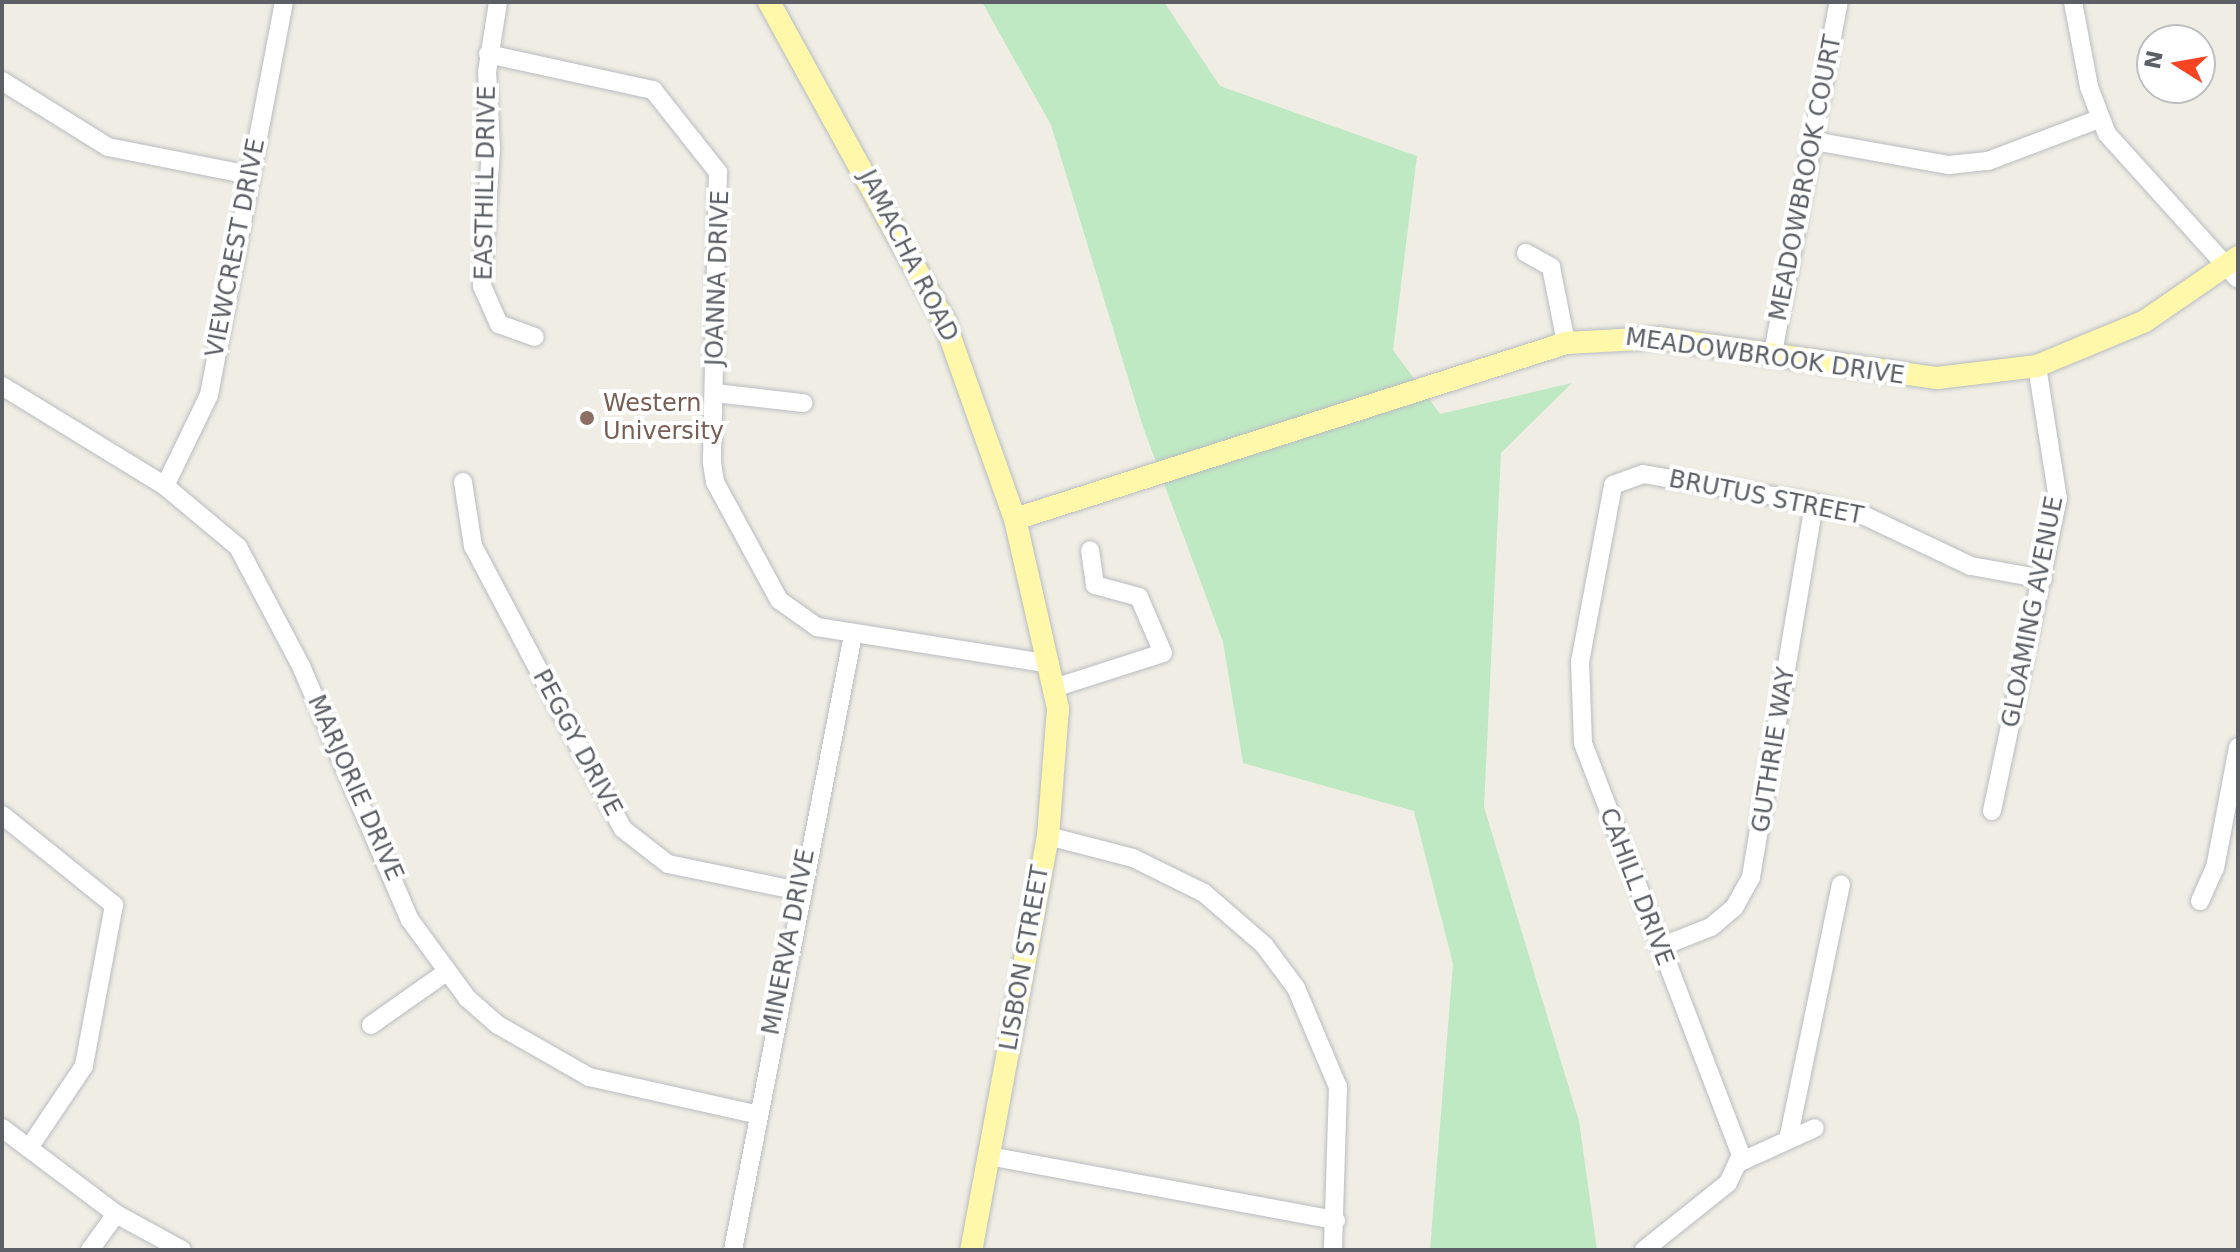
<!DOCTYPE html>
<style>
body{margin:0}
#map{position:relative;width:2240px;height:1252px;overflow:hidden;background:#f0eee4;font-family:"DejaVu Sans",sans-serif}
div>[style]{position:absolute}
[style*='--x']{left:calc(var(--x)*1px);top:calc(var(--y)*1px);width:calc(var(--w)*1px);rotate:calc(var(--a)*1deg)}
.green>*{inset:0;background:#bfe9c3}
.roads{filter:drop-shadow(0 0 2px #b9bcc1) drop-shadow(0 0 2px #b9bcc1)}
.minor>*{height:18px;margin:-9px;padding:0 9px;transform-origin:9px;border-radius:9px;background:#fff}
.major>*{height:22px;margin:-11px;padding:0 11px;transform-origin:11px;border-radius:11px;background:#fff8aa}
.dots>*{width:22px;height:22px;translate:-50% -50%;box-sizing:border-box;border:4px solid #fff;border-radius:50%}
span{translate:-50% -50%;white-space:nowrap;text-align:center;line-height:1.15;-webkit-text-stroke:8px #fff;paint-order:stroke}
.street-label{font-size:24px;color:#5c6066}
.education-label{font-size:24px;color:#785e54}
.left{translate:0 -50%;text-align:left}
.frame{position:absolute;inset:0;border:4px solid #5c6066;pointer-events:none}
.north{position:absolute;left:2136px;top:24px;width:80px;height:80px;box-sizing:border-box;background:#fff;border:2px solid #bebfc2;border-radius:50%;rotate:281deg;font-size:22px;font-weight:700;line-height:32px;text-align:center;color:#5c6066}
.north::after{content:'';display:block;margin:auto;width:28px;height:36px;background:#f74524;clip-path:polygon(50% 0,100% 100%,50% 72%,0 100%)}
</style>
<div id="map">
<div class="green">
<div style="clip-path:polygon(982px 2px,1164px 2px,1220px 86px,1417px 156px,1393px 350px,1440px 414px,1572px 383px,1501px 453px,1484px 807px,1579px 1121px,1597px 1250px,1430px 1250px,1453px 964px,1414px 811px,1243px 763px,1223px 642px,1143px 427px,1051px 125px)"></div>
</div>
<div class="roads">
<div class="minor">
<div style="--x:498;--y:2;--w:71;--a:98.9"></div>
<div style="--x:487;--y:72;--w:77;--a:87"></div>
<div style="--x:491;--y:149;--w:137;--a:93.8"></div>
<div style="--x:482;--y:286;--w:42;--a:65.9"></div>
<div style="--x:499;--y:324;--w:38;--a:20"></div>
<div style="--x:2073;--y:2;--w:86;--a:79.3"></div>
<div style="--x:2089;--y:87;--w:50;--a:69"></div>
<div style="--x:2107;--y:134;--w:195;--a:47.9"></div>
<div style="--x:488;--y:54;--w:169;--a:12.3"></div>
<div style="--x:653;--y:90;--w:105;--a:51.6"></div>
<div style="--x:718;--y:172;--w:291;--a:91.2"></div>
<div style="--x:712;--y:463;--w:19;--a:81"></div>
<div style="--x:715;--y:482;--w:134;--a:61.5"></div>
<div style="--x:779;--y:600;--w:47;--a:35.4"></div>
<div style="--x:817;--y:627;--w:236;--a:9"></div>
<div style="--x:2;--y:81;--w:125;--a:31.9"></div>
<div style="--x:108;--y:147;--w:145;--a:11.2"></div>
<div style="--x:1814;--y:141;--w:137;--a:10.1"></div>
<div style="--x:1949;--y:165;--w:39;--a:-6"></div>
<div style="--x:1988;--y:161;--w:119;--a:-20.7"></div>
<div style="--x:1526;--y:253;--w:29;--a:29"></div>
<div style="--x:1551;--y:267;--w:77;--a:78.8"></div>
<div style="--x:1773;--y:353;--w:357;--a:-79.4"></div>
<div style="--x:2;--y:386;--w:191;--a:31.5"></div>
<div style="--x:165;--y:486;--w:95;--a:39.9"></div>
<div style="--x:238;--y:547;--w:135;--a:62.1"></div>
<div style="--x:301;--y:666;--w:276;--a:66.8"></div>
<div style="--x:410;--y:920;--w:97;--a:53.8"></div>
<div style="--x:467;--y:998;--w:41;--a:41.1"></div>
<div style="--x:498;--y:1025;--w:105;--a:29.7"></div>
<div style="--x:589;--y:1077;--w:170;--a:12.6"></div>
<div style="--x:715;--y:393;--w:89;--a:6.5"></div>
<div style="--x:463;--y:482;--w:65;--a:81.1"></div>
<div style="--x:473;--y:546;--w:320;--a:62.1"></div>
<div style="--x:623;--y:829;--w:57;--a:37.9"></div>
<div style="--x:668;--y:864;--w:134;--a:11.6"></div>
<div style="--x:165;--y:486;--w:101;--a:-64.2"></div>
<div style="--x:209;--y:395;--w:400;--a:-79.2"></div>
<div style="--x:1054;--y:688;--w:114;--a:-17.8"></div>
<div style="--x:1163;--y:653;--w:61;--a:-113.2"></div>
<div style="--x:1139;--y:597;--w:46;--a:-164.7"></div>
<div style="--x:1095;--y:585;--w:35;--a:-98"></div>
<div style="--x:1992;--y:811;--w:319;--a:-78.1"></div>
<div style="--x:2058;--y:499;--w:135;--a:-99"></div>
<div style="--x:2;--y:815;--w:144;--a:38.8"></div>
<div style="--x:114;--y:905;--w:164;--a:100.6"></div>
<div style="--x:84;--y:1066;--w:99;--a:123.9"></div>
<div style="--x:1048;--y:836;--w:88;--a:14.5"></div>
<div style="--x:1133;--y:858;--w:79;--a:26.2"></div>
<div style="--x:1204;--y:893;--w:79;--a:40.9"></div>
<div style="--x:1264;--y:945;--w:54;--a:53.3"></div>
<div style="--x:1296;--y:988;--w:108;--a:67"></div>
<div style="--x:1338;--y:1087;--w:163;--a:91.8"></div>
<div style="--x:2200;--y:901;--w:36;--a:-66"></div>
<div style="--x:2215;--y:868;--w:123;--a:-79.2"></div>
<div style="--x:1660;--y:947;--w:55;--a:-21.4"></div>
<div style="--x:1711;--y:927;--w:30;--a:-40"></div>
<div style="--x:1734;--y:908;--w:35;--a:-61"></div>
<div style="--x:1751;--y:877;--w:379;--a:-80.4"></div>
<div style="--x:371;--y:1025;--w:90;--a:-35.1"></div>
<div style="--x:2;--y:1128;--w:143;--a:37"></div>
<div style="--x:116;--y:1214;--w:75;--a:28.6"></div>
<div style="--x:1788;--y:1140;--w:261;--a:-78.3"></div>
<div style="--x:989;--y:1156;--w:353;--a:10.5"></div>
<div style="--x:1740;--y:1162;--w:82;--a:-24.4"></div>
<div style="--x:90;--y:1250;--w:44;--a:-54.2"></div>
<div style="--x:733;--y:1250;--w:627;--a:-78.96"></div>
<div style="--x:1644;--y:1250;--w:107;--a:-38.6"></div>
<div style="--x:1728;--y:1183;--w:31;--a:-65"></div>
<div style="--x:1741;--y:1155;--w:441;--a:-111"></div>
<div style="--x:1583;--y:743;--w:81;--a:-92.1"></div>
<div style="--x:1580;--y:662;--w:180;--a:-79.4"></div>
<div style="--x:1613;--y:485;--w:32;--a:-20"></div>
<div style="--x:1643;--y:474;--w:173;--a:9.6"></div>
<div style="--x:1814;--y:503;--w:53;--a:14.3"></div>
<div style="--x:1865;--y:516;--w:117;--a:25.3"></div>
<div style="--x:1971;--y:566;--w:73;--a:10.2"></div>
</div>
<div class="major">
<div style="--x:769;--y:2;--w:363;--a:61.2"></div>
<div style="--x:944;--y:320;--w:211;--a:70.4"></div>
<div style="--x:1015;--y:519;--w:195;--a:77.2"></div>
<div style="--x:1058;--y:709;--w:127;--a:94.5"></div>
<div style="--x:1048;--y:836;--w:421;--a:100.5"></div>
<div style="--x:1015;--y:519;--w:578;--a:-17.71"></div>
<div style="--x:1566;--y:343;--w:92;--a:-3.1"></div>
<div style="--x:1658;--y:338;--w:282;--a:8.2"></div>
<div style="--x:1937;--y:378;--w:101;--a:-6.8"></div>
<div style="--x:2037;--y:366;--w:117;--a:-22.6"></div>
<div style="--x:2145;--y:321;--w:113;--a:-34.5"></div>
</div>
</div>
<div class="dots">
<div style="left:587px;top:418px;background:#8d6e63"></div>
</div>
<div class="street-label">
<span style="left:1806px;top:178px;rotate:-79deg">MEADOWBROOK COURT</span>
<span style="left:486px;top:183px;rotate:-89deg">EASTHILL DRIVE</span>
<span style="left:236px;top:248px;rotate:-79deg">VIEWCREST DRIVE</span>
<span style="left:908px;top:256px;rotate:63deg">JAMACHA ROAD</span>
<span style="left:718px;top:278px;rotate:-88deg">JOANNA DRIVE</span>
<span style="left:1765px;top:357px;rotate:8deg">MEADOWBROOK DRIVE</span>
<span style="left:1766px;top:498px;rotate:11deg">BRUTUS STREET</span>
<span style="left:2033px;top:612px;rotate:-79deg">GLOAMING AVENUE</span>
<span style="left:577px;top:743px;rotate:62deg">PEGGY DRIVE</span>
<span style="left:1774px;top:750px;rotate:-81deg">GUTHRIE WAY</span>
<span style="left:355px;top:788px;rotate:66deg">MARJORIE DRIVE</span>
<span style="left:1636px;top:887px;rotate:69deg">CAHILL DRIVE</span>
<span style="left:789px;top:942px;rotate:-79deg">MINERVA DRIVE</span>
<span style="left:1025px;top:958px;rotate:-80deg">LISBON STREET</span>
</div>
<div class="education-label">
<span class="left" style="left:603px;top:418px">Western<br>University</span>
</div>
<div class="frame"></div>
<div class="north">N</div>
</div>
